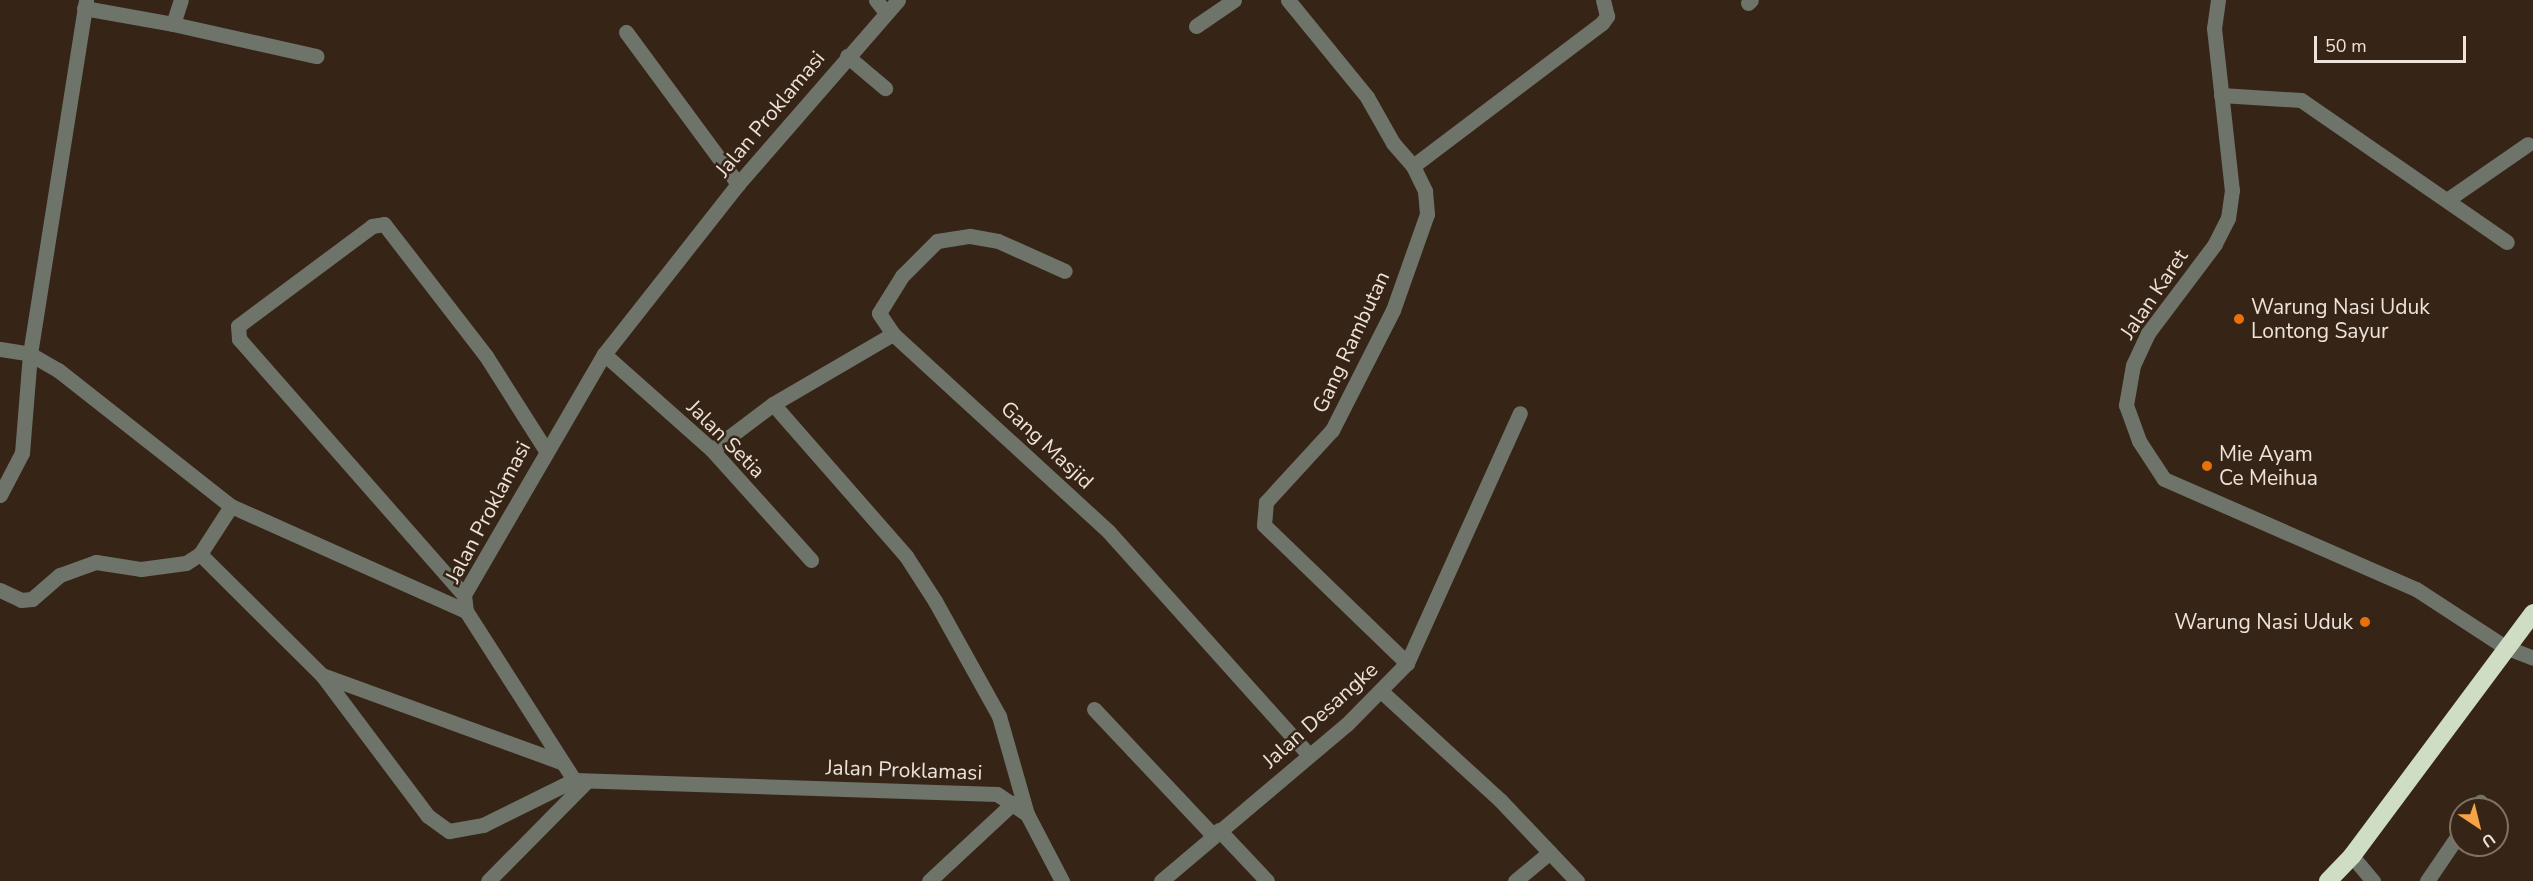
<!DOCTYPE html>
<style>
body{margin:0}
#map{position:relative;width:2533px;height:881px;overflow:hidden;background:#362517;font-family:"Nunito Sans",sans-serif}
div>[style]{position:absolute}
[style*='--x']{left:calc(var(--x)*1px);top:calc(var(--y)*1px);width:calc(var(--w)*1px);rotate:calc(var(--a)*1deg)}
.minor>*{height:15px;margin:-7.5px;padding:0 7.5px;transform-origin:7.5px;border-radius:7.5px;background:#6e746a}
.highway>*{height:18px;margin:-9px;padding:0 9px;transform-origin:9px;border-radius:9px;background:#ceddc4}
.dots>*{width:16px;height:16px;translate:-50% -50%;box-sizing:border-box;border:3px solid #362517;border-radius:50%}
span{translate:-50% -50%;white-space:nowrap;text-align:center;line-height:1.15;-webkit-text-stroke:5px #362517;paint-order:stroke}
.street-label{font-size:21px;color:#eee2d9}
.poi-label{font-size:21px;color:#eee2d9}
.left{translate:0 -50%;text-align:left}
.right{translate:-100% -50%;text-align:right}
.north{position:absolute;left:2449px;top:797px;width:60px;height:60px;box-sizing:border-box;background:#362517;border:2px solid #807165;border-radius:50%;rotate:145deg;font-size:16px;font-weight:700;line-height:24px;text-align:center;color:#eee2d9}
.north::after{content:'';display:block;margin:auto;width:21px;height:27px;background:#f6a247;clip-path:polygon(50% 0,100% 100%,50% 72%,0 100%)}
.scale{position:absolute;left:2314px;top:36px;width:152px;height:27px;box-sizing:border-box;border:3px solid #eee2d9;border-top:0;padding-left:8px;font-size:18px;line-height:21px;white-space:nowrap;color:#eee2d9;-webkit-text-stroke:4px #362517;paint-order:stroke}
</style>
<div id="map">
<div class="minor">
<div style="--x:876;--y:0;--w:16;--a:52"></div>
<div style="--x:898;--y:0;--w:244;--a:131"></div>
<div style="--x:738;--y:184;--w:216;--a:128.2"></div>
<div style="--x:604;--y:354;--w:279;--a:120.2"></div>
<div style="--x:464;--y:595;--w:16;--a:83"></div>
<div style="--x:466;--y:611;--w:201;--a:57.4"></div>
<div style="--x:574;--y:780;--w:423;--a:1.9"></div>
<div style="--x:997;--y:794;--w:36;--a:34"></div>
<div style="--x:1027;--y:814;--w:76;--a:62.4"></div>
<div style="--x:1288;--y:0;--w:125;--a:50.8"></div>
<div style="--x:1367;--y:97;--w:53;--a:60.5"></div>
<div style="--x:1393;--y:143;--w:30;--a:49"></div>
<div style="--x:1413;--y:166;--w:28;--a:64"></div>
<div style="--x:1425;--y:191;--w:23;--a:85"></div>
<div style="--x:1427;--y:214;--w:102;--a:109.5"></div>
<div style="--x:1393;--y:310;--w:135;--a:116.9"></div>
<div style="--x:1332;--y:430;--w:98;--a:132.5"></div>
<div style="--x:1266;--y:502;--w:23;--a:95"></div>
<div style="--x:1264;--y:525;--w:199;--a:44"></div>
<div style="--x:2218;--y:0;--w:28;--a:98"></div>
<div style="--x:2214;--y:28;--w:163;--a:83.7"></div>
<div style="--x:2232;--y:190;--w:28;--a:98"></div>
<div style="--x:2228;--y:218;--w:29;--a:117"></div>
<div style="--x:2215;--y:244;--w:111;--a:127"></div>
<div style="--x:2148;--y:333;--w:35;--a:115"></div>
<div style="--x:2133;--y:365;--w:41;--a:99.9"></div>
<div style="--x:2126;--y:405;--w:38;--a:70"></div>
<div style="--x:2139;--y:441;--w:45;--a:56.7"></div>
<div style="--x:2164;--y:479;--w:275;--a:23.6"></div>
<div style="--x:2416;--y:589;--w:106;--a:33.1"></div>
<div style="--x:2505;--y:647;--w:30;--a:21"></div>
<div style="--x:1748;--y:3;--w:4;--a:-45"></div>
<div style="--x:84;--y:8;--w:90;--a:10.2"></div>
<div style="--x:173;--y:24;--w:25;--a:-72"></div>
<div style="--x:173;--y:24;--w:147;--a:12.6"></div>
<div style="--x:1196;--y:26;--w:46;--a:-34.4"></div>
<div style="--x:626;--y:32;--w:189;--a:53.6"></div>
<div style="--x:847;--y:56;--w:50;--a:40.1"></div>
<div style="--x:2221;--y:95;--w:80;--a:3.6"></div>
<div style="--x:2301;--y:100;--w:250;--a:34.6"></div>
<div style="--x:1413;--y:166;--w:237;--a:-37.1"></div>
<div style="--x:1602;--y:23;--w:9;--a:-54"></div>
<div style="--x:1607;--y:16;--w:16;--a:-104"></div>
<div style="--x:2447;--y:200;--w:98;--a:-34.7"></div>
<div style="--x:893;--y:334;--w:25;--a:-124"></div>
<div style="--x:879;--y:313;--w:44;--a:-58.1"></div>
<div style="--x:902;--y:276;--w:49;--a:-45"></div>
<div style="--x:937;--y:241;--w:33;--a:-9"></div>
<div style="--x:970;--y:236;--w:28;--a:10"></div>
<div style="--x:998;--y:241;--w:73;--a:24.1"></div>
<div style="--x:0;--y:349;--w:30;--a:9"></div>
<div style="--x:30;--y:354;--w:32;--a:30"></div>
<div style="--x:58;--y:370;--w:220;--a:38.2"></div>
<div style="--x:231;--y:506;--w:257;--a:24.1"></div>
<div style="--x:604;--y:354;--w:144;--a:41.6"></div>
<div style="--x:712;--y:450;--w:148;--a:48"></div>
<div style="--x:773;--y:404;--w:202;--a:48.8"></div>
<div style="--x:906;--y:556;--w:54;--a:57.2"></div>
<div style="--x:935;--y:601;--w:132;--a:60.9"></div>
<div style="--x:999;--y:716;--w:102;--a:74.1"></div>
<div style="--x:712;--y:450;--w:76;--a:-37"></div>
<div style="--x:773;--y:404;--w:139;--a:-30.3"></div>
<div style="--x:893;--y:334;--w:292;--a:42.5"></div>
<div style="--x:1108;--y:531;--w:301;--a:48.1"></div>
<div style="--x:0;--y:495;--w:47;--a:-62.4"></div>
<div style="--x:22;--y:453;--w:99;--a:-85.4"></div>
<div style="--x:30;--y:354;--w:358;--a:-81"></div>
<div style="--x:200;--y:554;--w:172;--a:44.8"></div>
<div style="--x:322;--y:675;--w:254;--a:20"></div>
<div style="--x:0;--y:590;--w:23;--a:25"></div>
<div style="--x:21;--y:600;--w:11;--a:-5"></div>
<div style="--x:32;--y:599;--w:37;--a:-41"></div>
<div style="--x:60;--y:575;--w:38;--a:-20"></div>
<div style="--x:96;--y:562;--w:46;--a:8.8"></div>
<div style="--x:141;--y:569;--w:45;--a:-7.6"></div>
<div style="--x:186;--y:563;--w:17;--a:-33"></div>
<div style="--x:200;--y:554;--w:57;--a:-57.1"></div>
<div style="--x:464;--y:595;--w:341;--a:-131.3"></div>
<div style="--x:239;--y:339;--w:13;--a:-94"></div>
<div style="--x:238;--y:326;--w:167;--a:-36.7"></div>
<div style="--x:372;--y:226;--w:12;--a:-9"></div>
<div style="--x:384;--y:224;--w:167;--a:52.3"></div>
<div style="--x:486;--y:356;--w:110;--a:57.6"></div>
<div style="--x:322;--y:675;--w:176;--a:53.1"></div>
<div style="--x:428;--y:816;--w:26;--a:36"></div>
<div style="--x:449;--y:831;--w:35;--a:-10"></div>
<div style="--x:483;--y:825;--w:102;--a:-26.3"></div>
<div style="--x:1382;--y:692;--w:160;--a:42.5"></div>
<div style="--x:1500;--y:800;--w:112;--a:46.5"></div>
<div style="--x:1094;--y:709;--w:172;--a:46.7"></div>
<div style="--x:2475;--y:809;--w:9;--a:-54"></div>
<div style="--x:1219;--y:830;--w:70;--a:46.7"></div>
<div style="--x:2352;--y:856;--w:33;--a:50"></div>
<div style="--x:488;--y:881;--w:139;--a:-45.3"></div>
<div style="--x:929;--y:881;--w:115;--a:-42.9"></div>
<div style="--x:1161;--y:881;--w:243;--a:-40.2"></div>
<div style="--x:1347;--y:724;--w:86;--a:-45.5"></div>
<div style="--x:1407;--y:663;--w:274;--a:-65.7"></div>
<div style="--x:1515;--y:881;--w:45;--a:-39.6"></div>
<div style="--x:2427;--y:881;--w:60;--a:-55.8"></div>
</div>
<div class="highway">
<div style="--x:2328;--y:881;--w:35;--a:-46"></div>
<div style="--x:2352;--y:856;--w:303;--a:-53.3"></div>
</div>
<div class="dots">
<div style="left:2239px;top:319px;background:#e8710a"></div>
<div style="left:2207px;top:466px;background:#e8710a"></div>
<div style="left:2365px;top:622px;background:#e8710a"></div>
</div>
<div class="street-label">
<span style="left:770px;top:114px;rotate:-50deg">Jalan Proklamasi</span>
<span style="left:2154px;top:294px;rotate:-56deg">Jalan Karet</span>
<span style="left:1351px;top:342px;rotate:-65deg">Gang Rambutan</span>
<span style="left:726px;top:439px;rotate:45deg">Jalan Setia</span>
<span style="left:1047px;top:445px;rotate:43deg">Gang Masjid</span>
<span style="left:488px;top:512px;rotate:-62deg">Jalan Proklamasi</span>
<span style="left:1320px;top:715px;rotate:-42deg">Jalan Desangke</span>
<span style="left:904px;top:770px;rotate:2deg">Jalan Proklamasi</span>
</div>
<div class="poi-label">
<span class="left" style="left:2251px;top:319px">Warung Nasi Uduk<br>Lontong Sayur</span>
<span class="left" style="left:2219px;top:466px">Mie Ayam<br>Ce Meihua</span>
<span class="right" style="left:2353px;top:622px">Warung Nasi Uduk</span>
</div>
<div class="north">U</div>
<div class="scale">50 m</div>
</div>
